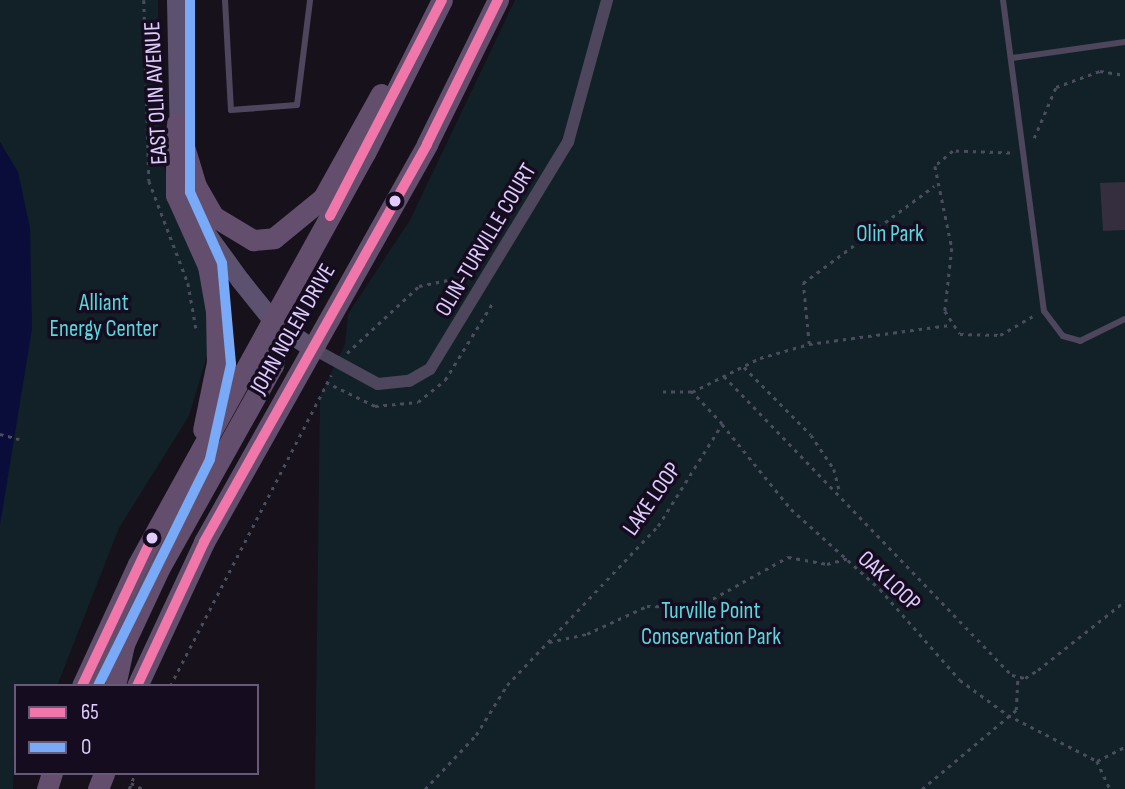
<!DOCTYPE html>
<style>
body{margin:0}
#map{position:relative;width:1125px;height:789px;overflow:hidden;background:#16111b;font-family:"Sofia Sans Condensed",sans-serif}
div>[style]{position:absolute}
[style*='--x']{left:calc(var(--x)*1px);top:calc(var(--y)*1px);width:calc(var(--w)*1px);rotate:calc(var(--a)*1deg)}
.green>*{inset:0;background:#112127}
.water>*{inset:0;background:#0a0d39}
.building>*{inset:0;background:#352e3e}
.path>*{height:2.5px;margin-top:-1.25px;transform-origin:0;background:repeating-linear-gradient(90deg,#494d5e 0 3.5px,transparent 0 8.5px)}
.lane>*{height:6px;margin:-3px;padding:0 3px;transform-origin:3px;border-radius:3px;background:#4d465c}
.street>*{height:12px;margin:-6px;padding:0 6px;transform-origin:6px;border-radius:6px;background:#4d465c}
.secondary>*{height:19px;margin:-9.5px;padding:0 9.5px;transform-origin:9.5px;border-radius:9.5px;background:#5c526f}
.primary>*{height:21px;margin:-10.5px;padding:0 10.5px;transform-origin:10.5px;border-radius:10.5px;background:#634f6d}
.bus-1>*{height:10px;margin:-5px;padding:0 5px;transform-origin:5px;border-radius:5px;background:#f177aa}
.bus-2>*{height:10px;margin:-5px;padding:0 5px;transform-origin:5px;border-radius:5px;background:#79aaf7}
.dots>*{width:19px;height:19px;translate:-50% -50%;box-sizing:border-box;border:4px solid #150d1f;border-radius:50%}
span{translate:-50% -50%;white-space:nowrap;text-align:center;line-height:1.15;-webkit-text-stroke:7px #150d1f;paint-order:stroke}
.street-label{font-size:23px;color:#e0ccff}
.park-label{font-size:23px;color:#59d8dd}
.legend{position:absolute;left:14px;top:684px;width:245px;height:91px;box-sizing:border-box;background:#150d1f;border:2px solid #665979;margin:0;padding:9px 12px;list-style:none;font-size:21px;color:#e0ccff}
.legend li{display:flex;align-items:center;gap:14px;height:35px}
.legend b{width:35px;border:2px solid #665979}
</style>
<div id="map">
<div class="green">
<div style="clip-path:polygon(0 0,158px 0,160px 156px,205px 284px,208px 352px,189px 416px,119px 528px,57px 686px,16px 686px,13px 789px,0 789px)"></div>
<div style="clip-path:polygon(515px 0,1125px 0,1125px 789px,315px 789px,320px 396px,345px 344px,348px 314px,410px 220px)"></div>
</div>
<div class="water">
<div style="clip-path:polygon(0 142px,18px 172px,30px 228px,32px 329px,0 525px)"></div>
</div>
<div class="building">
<div style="clip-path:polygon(1125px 182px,1125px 230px,1103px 231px,1100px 183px)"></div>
</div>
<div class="path">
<div style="--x:144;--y:0;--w:181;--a:88.4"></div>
<div style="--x:149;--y:181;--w:109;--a:69.1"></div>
<div style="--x:188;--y:283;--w:46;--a:79.9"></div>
<div style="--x:1034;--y:138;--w:56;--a:-66.7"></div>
<div style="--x:1056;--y:87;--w:47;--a:-20"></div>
<div style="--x:1100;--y:71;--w:25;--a:9"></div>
<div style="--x:1010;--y:153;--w:57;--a:-178"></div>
<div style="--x:953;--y:151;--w:23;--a:140"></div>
<div style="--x:935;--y:166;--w:84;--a:78.3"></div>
<div style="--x:952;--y:248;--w:63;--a:96.3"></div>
<div style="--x:945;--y:311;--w:27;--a:57"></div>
<div style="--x:960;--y:334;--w:40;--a:1.4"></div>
<div style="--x:1000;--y:335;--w:39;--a:-30"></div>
<div style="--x:809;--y:344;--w:61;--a:-95.6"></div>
<div style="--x:803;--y:283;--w:163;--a:-36.5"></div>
<div style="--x:347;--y:353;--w:98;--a:-42.9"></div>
<div style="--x:419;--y:286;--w:54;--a:-11.7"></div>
<div style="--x:744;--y:367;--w:95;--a:45.4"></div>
<div style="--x:811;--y:435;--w:41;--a:55.9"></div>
<div style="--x:834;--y:469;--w:21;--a:76"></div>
<div style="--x:724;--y:376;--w:415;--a:46.1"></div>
<div style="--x:1012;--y:675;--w:13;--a:13"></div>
<div style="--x:1025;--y:678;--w:15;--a:-32"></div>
<div style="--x:1038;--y:670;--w:111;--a:-38.4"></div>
<div style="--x:326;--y:382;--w:55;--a:26.1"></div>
<div style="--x:375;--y:406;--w:43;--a:-5.3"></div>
<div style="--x:418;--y:402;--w:35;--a:-39"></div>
<div style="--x:445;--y:380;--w:89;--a:-58.3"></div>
<div style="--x:692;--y:392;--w:76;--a:-26.6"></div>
<div style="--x:760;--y:358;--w:51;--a:-15.9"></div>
<div style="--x:809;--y:344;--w:142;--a:-7.7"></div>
<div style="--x:722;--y:424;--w:109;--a:50.9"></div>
<div style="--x:791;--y:509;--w:120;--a:42"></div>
<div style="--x:880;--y:589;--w:121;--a:48.7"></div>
<div style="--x:960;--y:680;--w:59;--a:36.1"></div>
<div style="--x:1008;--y:715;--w:100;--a:27.3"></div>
<div style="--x:1097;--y:761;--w:31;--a:65"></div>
<div style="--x:0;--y:434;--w:20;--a:15"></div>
<div style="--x:549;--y:642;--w:39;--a:-12"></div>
<div style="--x:587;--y:634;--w:66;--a:-25"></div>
<div style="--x:647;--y:606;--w:51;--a:1.1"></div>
<div style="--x:698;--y:607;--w:103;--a:-29.1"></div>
<div style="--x:788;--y:557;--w:40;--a:10"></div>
<div style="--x:827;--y:564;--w:23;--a:-15"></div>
<div style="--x:170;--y:686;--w:350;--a:-62.6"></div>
<div style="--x:1097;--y:761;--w:31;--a:-27"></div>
<div style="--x:131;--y:783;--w:13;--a:27"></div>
<div style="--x:129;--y:789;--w:17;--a:-69"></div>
<div style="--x:425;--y:789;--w:74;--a:-46.6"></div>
<div style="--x:476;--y:735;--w:59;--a:-58.2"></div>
<div style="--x:507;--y:685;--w:219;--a:-46.5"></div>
<div style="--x:658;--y:526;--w:120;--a:-57.9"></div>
<div style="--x:722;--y:424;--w:44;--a:-133.2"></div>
<div style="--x:692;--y:392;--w:31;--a:180"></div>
<div style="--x:922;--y:789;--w:123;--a:-40"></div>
<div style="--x:1016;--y:710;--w:33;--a:-87"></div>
</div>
<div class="lane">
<div style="--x:225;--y:0;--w:110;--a:86.9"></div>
<div style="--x:231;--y:110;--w:66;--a:-4.3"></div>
<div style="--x:297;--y:105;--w:106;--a:-82.9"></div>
<div style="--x:1003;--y:0;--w:314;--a:82.5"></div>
<div style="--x:1044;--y:311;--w:31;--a:53"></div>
<div style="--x:1063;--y:336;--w:18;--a:16"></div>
<div style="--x:1080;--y:341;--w:50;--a:-26.1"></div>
<div style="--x:1012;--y:58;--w:114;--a:-8.1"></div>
</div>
<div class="street">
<div style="--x:310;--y:347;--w:77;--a:28.6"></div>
<div style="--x:378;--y:384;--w:31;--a:-6"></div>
<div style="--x:409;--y:381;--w:24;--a:-30"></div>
<div style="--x:430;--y:369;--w:266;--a:-58.7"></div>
<div style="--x:568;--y:142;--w:147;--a:-74.6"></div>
</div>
<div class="secondary">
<div style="--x:176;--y:0;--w:139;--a:88.8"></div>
<div style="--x:185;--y:176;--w:56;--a:71.2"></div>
<div style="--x:203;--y:229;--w:63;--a:54"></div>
<div style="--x:240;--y:280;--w:53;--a:51.2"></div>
<div style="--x:273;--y:321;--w:45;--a:35.1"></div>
</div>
<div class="primary">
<div style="--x:177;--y:123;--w:66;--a:73.2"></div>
<div style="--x:196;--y:186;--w:34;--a:60"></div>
<div style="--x:213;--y:216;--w:47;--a:31"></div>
<div style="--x:253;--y:240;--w:21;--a:-5"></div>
<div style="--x:274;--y:238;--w:63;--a:-39.2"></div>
<div style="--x:323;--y:198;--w:119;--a:-60.9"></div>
<div style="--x:176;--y:129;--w:66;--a:90"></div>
<div style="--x:176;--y:195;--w:78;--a:65.7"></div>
<div style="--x:208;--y:266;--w:46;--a:79.9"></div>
<div style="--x:216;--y:311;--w:51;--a:88.9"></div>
<div style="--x:217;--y:362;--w:69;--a:101.6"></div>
<div style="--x:82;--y:686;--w:134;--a:-65.3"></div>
<div style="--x:138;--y:564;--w:470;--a:-61.1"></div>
<div style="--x:365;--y:153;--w:171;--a:-63.3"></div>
<div style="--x:115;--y:686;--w:43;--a:-77.9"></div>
<div style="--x:124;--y:644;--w:83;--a:-65"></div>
<div style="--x:159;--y:569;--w:234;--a:-60.8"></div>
<div style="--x:273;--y:365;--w:31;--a:-81"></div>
<div style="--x:278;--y:334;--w:14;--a:-111"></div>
<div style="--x:137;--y:686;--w:159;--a:-65"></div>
<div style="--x:204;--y:542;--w:456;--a:-60.7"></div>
<div style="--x:427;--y:144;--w:161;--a:-63.8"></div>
<div style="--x:47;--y:789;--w:17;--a:-73"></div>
<div style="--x:98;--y:789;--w:17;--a:-69"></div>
</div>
<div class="bus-1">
<div style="--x:330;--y:216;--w:243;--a:-62.6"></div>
<div style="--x:82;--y:686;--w:164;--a:-64.7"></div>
<div style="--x:137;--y:686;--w:159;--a:-65"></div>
<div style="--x:204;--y:542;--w:456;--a:-60.7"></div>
<div style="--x:427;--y:144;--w:161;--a:-63.8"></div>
</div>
<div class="bus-2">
<div style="--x:98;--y:686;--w:253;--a:-63.7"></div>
<div style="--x:210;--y:459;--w:97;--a:-77.5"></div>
<div style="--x:231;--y:364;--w:101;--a:-95.1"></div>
<div style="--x:222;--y:263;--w:78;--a:-114.3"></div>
<div style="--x:190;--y:192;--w:192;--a:-90"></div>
</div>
<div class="dots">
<div style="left:395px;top:201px;background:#e0ccff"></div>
<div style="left:152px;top:538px;background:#e0ccff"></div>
</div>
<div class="street-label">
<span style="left:156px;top:93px;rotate:-93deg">EAST OLIN AVENUE</span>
<span style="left:486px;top:240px;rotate:-59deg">OLIN-TURVILLE COURT</span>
<span style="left:293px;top:329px;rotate:-60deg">JOHN NOLEN DRIVE</span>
<span style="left:652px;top:499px;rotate:-55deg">LAKE LOOP</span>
<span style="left:889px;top:581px;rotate:43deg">OAK LOOP</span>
</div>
<div class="park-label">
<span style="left:890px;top:234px">Olin Park</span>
<span style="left:104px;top:316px">Alliant<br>Energy Center</span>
<span style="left:711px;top:624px">Turville Point<br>Conservation Park</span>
</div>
<ul class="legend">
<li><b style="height:9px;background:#f177aa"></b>65</li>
<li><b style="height:9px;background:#79aaf7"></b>O</li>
</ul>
</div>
